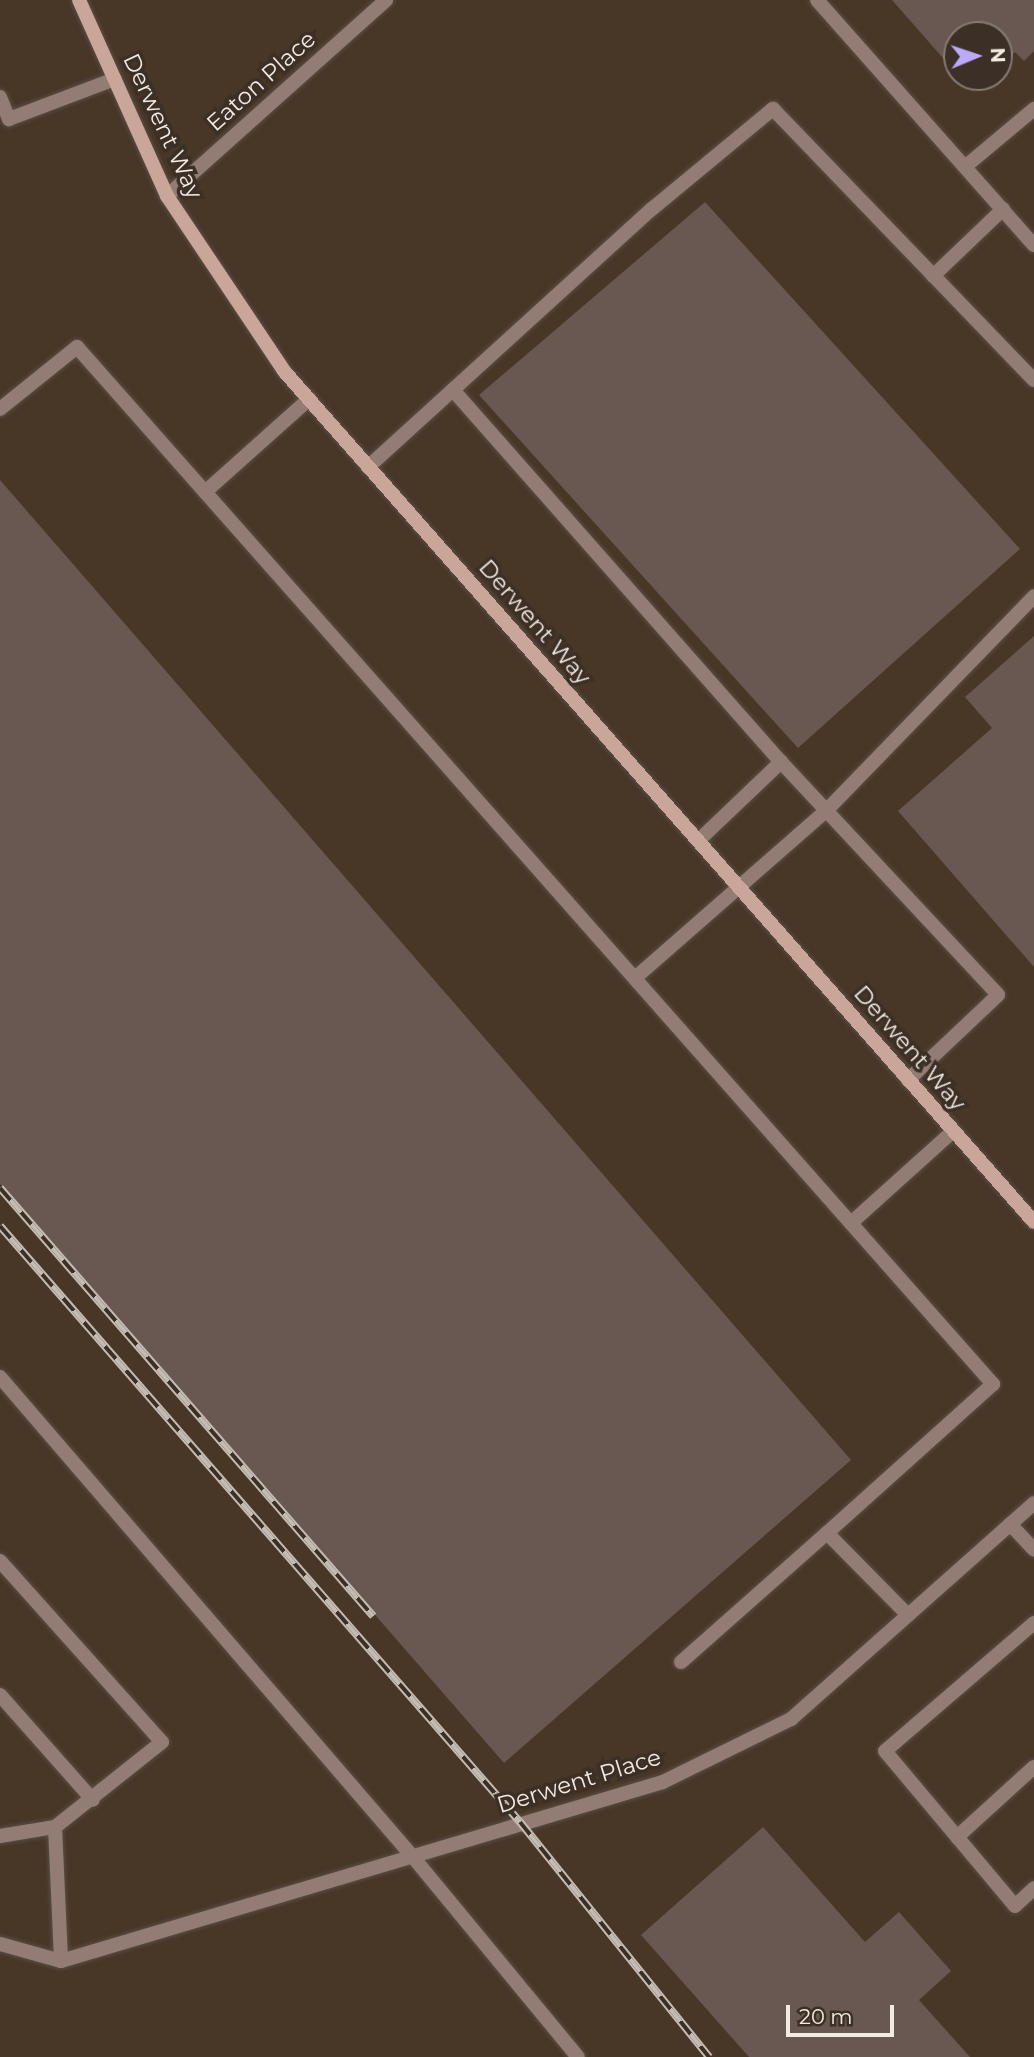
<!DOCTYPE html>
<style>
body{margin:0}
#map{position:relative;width:1034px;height:2057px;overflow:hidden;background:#3c3026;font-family:Montserrat,sans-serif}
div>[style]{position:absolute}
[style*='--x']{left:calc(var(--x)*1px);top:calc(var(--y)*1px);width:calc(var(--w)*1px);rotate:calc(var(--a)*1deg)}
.built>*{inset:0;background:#483627}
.building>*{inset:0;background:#695852}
.roads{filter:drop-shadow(0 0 2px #594e44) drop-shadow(0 0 2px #594e44)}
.lane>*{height:14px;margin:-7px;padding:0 7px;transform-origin:7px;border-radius:7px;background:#937c74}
.street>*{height:14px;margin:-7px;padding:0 7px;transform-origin:7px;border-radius:7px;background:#937c74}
.secondary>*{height:14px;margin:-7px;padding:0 7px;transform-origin:7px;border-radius:7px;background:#caa599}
.rail>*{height:8px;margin-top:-4px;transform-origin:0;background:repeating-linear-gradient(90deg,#3c3026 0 16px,#c4bbb3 0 32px);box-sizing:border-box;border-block:2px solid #c4bbb3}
span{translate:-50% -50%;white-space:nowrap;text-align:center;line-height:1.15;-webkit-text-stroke:7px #3c3026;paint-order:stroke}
.street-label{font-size:23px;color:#f2eae3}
.north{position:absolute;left:943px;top:21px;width:70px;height:70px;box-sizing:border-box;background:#3c3026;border:2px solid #857a72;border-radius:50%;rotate:88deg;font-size:19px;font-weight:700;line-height:28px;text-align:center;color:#f2eae3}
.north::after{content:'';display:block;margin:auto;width:24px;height:32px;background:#baaaf7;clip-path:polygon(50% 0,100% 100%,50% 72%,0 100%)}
.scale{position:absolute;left:786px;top:2005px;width:108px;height:32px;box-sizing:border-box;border:4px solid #f2eae3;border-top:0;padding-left:9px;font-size:21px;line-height:24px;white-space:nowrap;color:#f2eae3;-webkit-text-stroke:5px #3c3026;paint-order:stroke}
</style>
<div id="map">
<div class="built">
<div style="clip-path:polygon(evenodd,0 0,1034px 0,1034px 2057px,0 2057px,0 0,957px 35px,999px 35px,999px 77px,957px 77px,957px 35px)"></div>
</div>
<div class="building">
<div style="clip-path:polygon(892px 0,1034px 0,1034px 51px,1024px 61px,1015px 52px,999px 66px,999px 35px,957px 35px,957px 74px)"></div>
<div style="clip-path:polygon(960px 77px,987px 77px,972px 91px)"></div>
<div style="clip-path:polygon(705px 202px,1020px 549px,798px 748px,479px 395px)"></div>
<div style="clip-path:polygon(0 480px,851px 1460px,504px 1763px,0 1184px)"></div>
<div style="clip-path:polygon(1034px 636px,1034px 967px,898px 811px,992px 728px,965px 697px)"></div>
<div style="clip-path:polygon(763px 1827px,865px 1942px,899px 1912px,951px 1971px,919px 2000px,970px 2057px,749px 2057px,641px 1935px)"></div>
</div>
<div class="roads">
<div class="lane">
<div style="--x:817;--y:0;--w:327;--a:48.5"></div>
<div style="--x:0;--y:97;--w:24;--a:68"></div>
<div style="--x:9;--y:119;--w:113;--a:-20.7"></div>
<div style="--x:966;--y:166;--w:89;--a:-40"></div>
<div style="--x:933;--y:276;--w:97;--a:-43.7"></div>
<div style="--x:453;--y:390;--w:496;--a:48.6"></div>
<div style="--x:781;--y:762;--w:318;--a:47"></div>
<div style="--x:998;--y:995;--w:124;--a:136.6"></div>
<div style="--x:0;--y:409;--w:99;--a:-38.8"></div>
<div style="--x:77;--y:347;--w:1384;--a:48.55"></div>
<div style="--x:993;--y:1384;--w:223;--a:138.1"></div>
<div style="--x:827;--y:1533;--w:115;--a:45.4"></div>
<div style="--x:368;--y:467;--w:384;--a:-42.3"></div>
<div style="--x:652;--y:209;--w:157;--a:-39.6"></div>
<div style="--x:773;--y:109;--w:376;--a:46.1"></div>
<div style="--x:205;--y:492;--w:140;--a:-41.8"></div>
<div style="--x:698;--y:841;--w:115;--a:-43.6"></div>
<div style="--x:635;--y:978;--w:254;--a:-41.2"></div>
<div style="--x:826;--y:811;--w:299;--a:-45.9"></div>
<div style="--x:851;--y:1223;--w:137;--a:-42"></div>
<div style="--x:0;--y:1377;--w:633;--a:49.29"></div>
<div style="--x:413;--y:1857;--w:259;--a:50.5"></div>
<div style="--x:1010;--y:1524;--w:35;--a:47"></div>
<div style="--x:0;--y:1561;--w:243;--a:48.2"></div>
<div style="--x:162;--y:1742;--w:137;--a:141.5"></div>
<div style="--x:1034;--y:1623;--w:196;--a:139.3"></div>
<div style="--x:885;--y:1751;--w:202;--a:50"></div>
<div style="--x:1015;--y:1906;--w:26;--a:-43"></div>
<div style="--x:681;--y:1662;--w:195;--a:-41.5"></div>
<div style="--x:0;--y:1695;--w:140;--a:48.5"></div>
<div style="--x:0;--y:1836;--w:56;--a:-9.3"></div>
<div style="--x:55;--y:1827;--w:134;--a:87.4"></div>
<div style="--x:61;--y:1961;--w:63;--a:-164.4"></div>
<div style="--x:957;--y:1837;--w:104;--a:-42.3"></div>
</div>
<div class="street">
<div style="--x:167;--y:196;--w:294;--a:-41.8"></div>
<div style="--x:61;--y:1961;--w:628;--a:-16.56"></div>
<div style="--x:663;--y:1782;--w:143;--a:-26.2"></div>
<div style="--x:791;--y:1719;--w:325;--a:-41.6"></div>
</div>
<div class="secondary">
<div style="--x:79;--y:0;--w:215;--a:65.8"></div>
<div style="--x:167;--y:196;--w:211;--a:56.2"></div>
<div style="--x:284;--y:371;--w:1134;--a:48.61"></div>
</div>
</div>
<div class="rail">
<div style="--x:0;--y:1188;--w:568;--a:48.93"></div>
<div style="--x:0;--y:1226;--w:791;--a:48.9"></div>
<div style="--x:520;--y:1822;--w:302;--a:51.2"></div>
</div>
<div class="street-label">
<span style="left:261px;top:81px;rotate:-42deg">Eaton Place</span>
<span style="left:163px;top:126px;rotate:65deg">Derwent Way</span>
<span style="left:535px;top:622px;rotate:49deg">Derwent Way</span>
<span style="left:910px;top:1048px;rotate:49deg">Derwent Way</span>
<span style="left:579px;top:1781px;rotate:-17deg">Derwent Place</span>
</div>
<div class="north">N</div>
<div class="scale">20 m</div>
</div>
